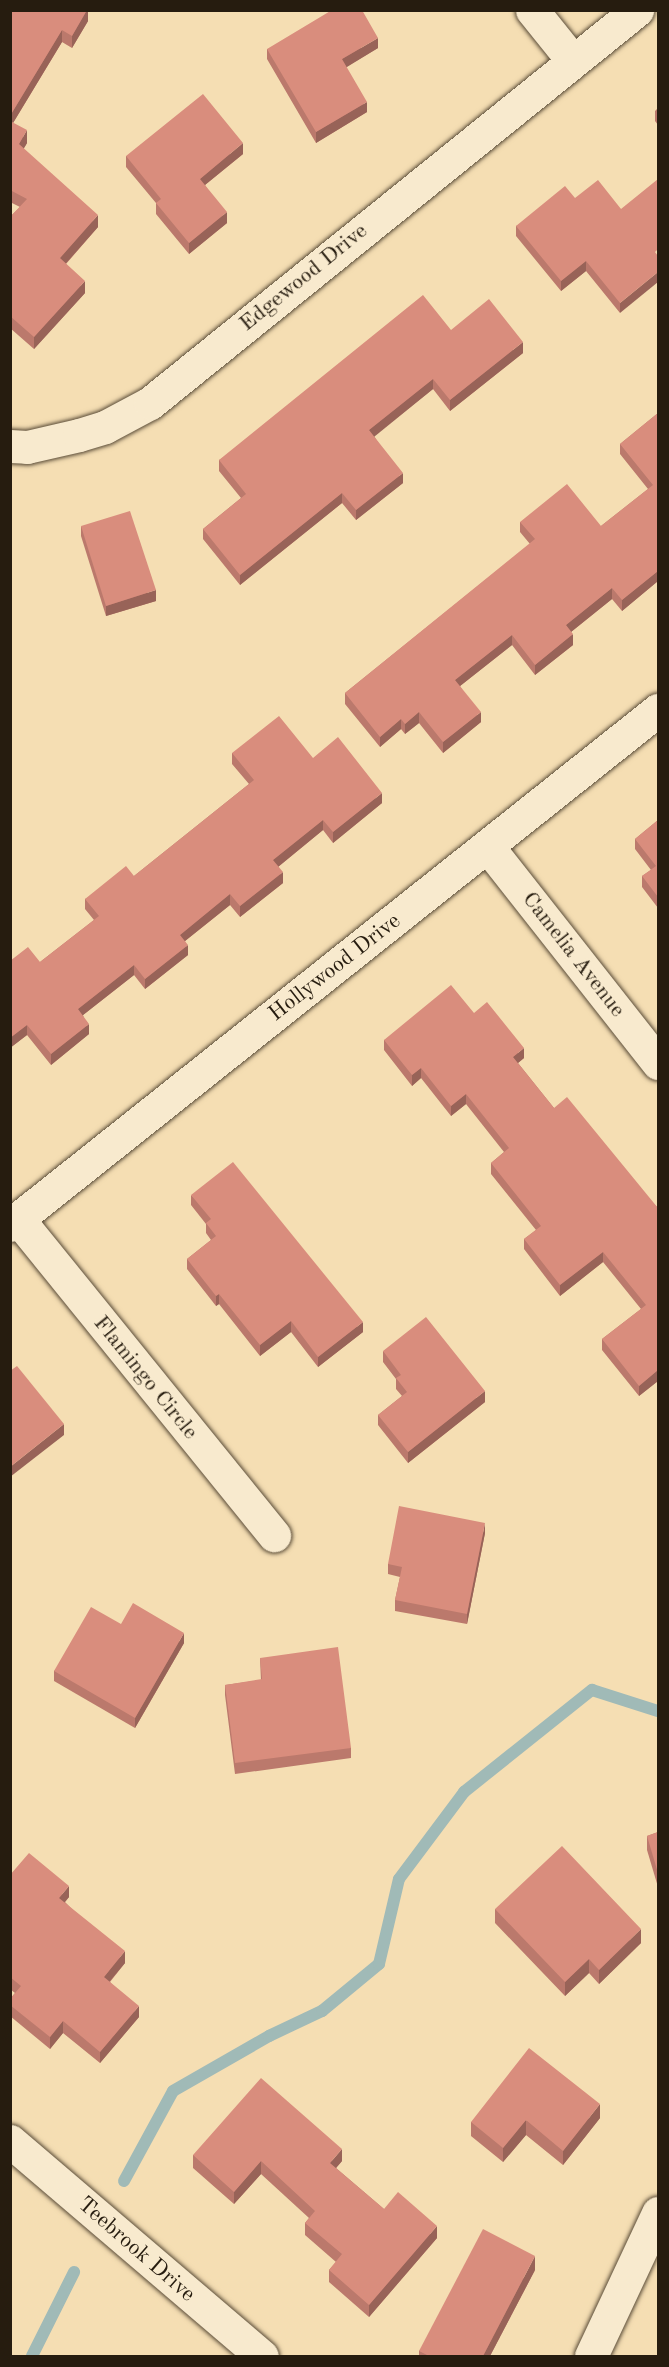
<!DOCTYPE html>
<style>
body{margin:0}
#map{position:relative;width:669px;height:2367px;overflow:hidden;background:#f5deb3;font-family:"Old Standard TT",serif}
div>[style]{position:absolute}
[style*='--x']{left:calc(var(--x)*1px);top:calc(var(--y)*1px);width:calc(var(--w)*1px);rotate:calc(var(--a)*1deg)}
.stream>*{height:12px;margin:-6px;padding:0 6px;transform-origin:6px;border-radius:6px;background:#a0bab7}
.roads{filter:drop-shadow(0 0 2px #5a4c38) drop-shadow(0 0 2px #5a4c38)}
.minor>*{height:33px;margin:-16.5px;padding:0 16.5px;transform-origin:16.5px;border-radius:16.5px;background:#f8eace}
.wall>*{inset:0;background:#bb796c}
.shaded-wall>*{inset:0;background:#986358}
.building>*{inset:0;background:#d98d7d}
span{translate:-50% -50%;white-space:nowrap;text-align:center;line-height:1.15;-webkit-text-stroke:5px #f8eace;paint-order:stroke}
.street-label{font-size:22px;color:#261c0f}
.frame{position:absolute;inset:0;border:12px solid #261c0f;pointer-events:none}
</style>
<div id="map">
<div class="stream">
<div style="--x:124;--y:2181;--w:102;--a:-61.4"></div>
<div style="--x:173;--y:2091;--w:111;--a:-29.8"></div>
<div style="--x:269;--y:2036;--w:59;--a:-25.3"></div>
<div style="--x:322;--y:2011;--w:74;--a:-39.5"></div>
<div style="--x:379;--y:1964;--w:87;--a:-76.8"></div>
<div style="--x:399;--y:1879;--w:109;--a:-53.2"></div>
<div style="--x:464;--y:1792;--w:164;--a:-38.6"></div>
<div style="--x:592;--y:1690;--w:69;--a:17.7"></div>
<div style="--x:32;--y:2356;--w:94;--a:-63.4"></div>
</div>
<div class="roads">
<div class="minor">
<div style="--x:532;--y:10;--w:65;--a:51.2"></div>
<div style="--x:10;--y:446;--w:17;--a:3"></div>
<div style="--x:27;--y:447;--w:53;--a:-13"></div>
<div style="--x:79;--y:435;--w:27;--a:-17"></div>
<div style="--x:105;--y:427;--w:51;--a:-28.1"></div>
<div style="--x:150;--y:403;--w:626;--a:-38.9"></div>
<div style="--x:488;--y:847;--w:275;--a:51.8"></div>
<div style="--x:18;--y:1219;--w:407;--a:51"></div>
<div style="--x:10;--y:1225;--w:828;--a:-38.48"></div>
<div style="--x:10;--y:2141;--w:331;--a:40.5"></div>
<div style="--x:591;--y:2356;--w:158;--a:-64.9"></div>
</div>
</div>
<div class="wall">
<div style="clip-path:polygon(10px 10px,88px 10px,88px 21px,72px 48px,62px 42px,13px 123px,27px 143px,23px 149px,98px 227px,66px 264px,85px 293px,34px 349px,10px 328px,10px 217px,20px 207px,10px 202px)"></div>
<div style="clip-path:polygon(378px 48px,346px 67px,367px 112px,316px 143px,267px 59px,267px 49px)"></div>
<div style="clip-path:polygon(658px 108px,658px 125px,655px 121px,655px 111px)"></div>
<div style="clip-path:polygon(243px 154px,205px 185px,227px 223px,189px 254px,156px 214px,156px 203px,126px 167px,126px 156px)"></div>
<div style="clip-path:polygon(575px 198px,621px 209px,620px 313px,586px 271px,561px 291px,516px 236px,516px 226px)"></div>
<div style="clip-path:polygon(451px 330px,523px 353px,450px 411px,433px 389px,374px 436px,403px 483px,356px 520px,342px 503px,240px 585px,203px 539px,203px 529px,241px 498px,219px 471px,219px 460px)"></div>
<div style="clip-path:polygon(658px 413px,658px 581px,622px 611px,612px 599px,571px 632px,573px 645px,535px 675px,512px 645px,460px 686px,481px 722px,443px 753px,419px 723px,405px 734px,401px 729px,380px 747px,345px 704px,345px 693px,530px 544px,520px 532px,520px 522px,601px 526px,648px 489px,620px 454px,620px 444px)"></div>
<div style="clip-path:polygon(81px 526px,156px 601px,106px 616px,81px 536px)"></div>
<div style="clip-path:polygon(232px 753px,313px 758px,382px 803px,333px 843px,323px 830px,278px 867px,283px 883px,240px 917px,230px 905px,185px 941px,188px 955px,145px 989px,134px 975px,83px 1015px,89px 1034px,51px 1065px,27px 1035px,10px 1048px,10px 961px,40px 962px,94px 920px,85px 909px,85px 899px,134px 876px,249px 784px,232px 764px)"></div>
<div style="clip-path:polygon(658px 820px,658px 908px,642px 887px,642px 876px,651px 870px,635px 849px,635px 839px)"></div>
<div style="clip-path:polygon(474px 1013px,524px 1058px,518px 1063px,554px 1108px,658px 1208px,658px 1381px,639px 1396px,602px 1350px,602px 1339px,641px 1309px,603px 1262px,560px 1296px,524px 1249px,524px 1239px,536px 1230px,491px 1174px,491px 1163px,504px 1152px,466px 1104px,451px 1116px,421px 1078px,412px 1086px,384px 1050px,384px 1040px)"></div>
<div style="clip-path:polygon(191px 1195px,363px 1332px,318px 1367px,291px 1332px,260px 1356px,219px 1304px,216px 1306px,187px 1269px,187px 1259px,211px 1240px,206px 1233px,206px 1224px,191px 1205px)"></div>
<div style="clip-path:polygon(383px 1351px,485px 1402px,408px 1463px,378px 1425px,378px 1415px,402px 1396px,396px 1389px,396px 1379px,383px 1362px)"></div>
<div style="clip-path:polygon(485px 1533px,467px 1624px,395px 1611px,395px 1600px,400px 1577px,388px 1574px,388px 1564px)"></div>
<div style="clip-path:polygon(121px 1624px,184px 1643px,135px 1728px,54px 1681px,54px 1671px)"></div>
<div style="clip-path:polygon(260px 1658px,351px 1748px,351px 1758px,235px 1774px,225px 1695px,225px 1685px,261px 1680px)"></div>
<div style="clip-path:polygon(658px 1832px,658px 1887px,647px 1850px,647px 1836px)"></div>
<div style="clip-path:polygon(10px 1875px,69px 1897px,65px 1902px,125px 1963px,110px 1982px,139px 2017px,100px 2063px,63px 2033px,50px 2049px,10px 2016px,10px 1999px,15px 1993px,10px 1989px)"></div>
<div style="clip-path:polygon(495px 1909px,641px 1943px,599px 1984px,589px 1973px,565px 1996px,495px 1923px)"></div>
<div style="clip-path:polygon(600px 2118px,563px 2165px,526px 2135px,503px 2162px,471px 2136px,471px 2122px)"></div>
<div style="clip-path:polygon(193px 2155px,342px 2161px,336px 2168px,384px 2209px,437px 2238px,369px 2317px,329px 2282px,329px 2270px,336px 2262px,305px 2235px,305px 2223px,309px 2218px,261px 2174px,234px 2204px,193px 2168px)"></div>
<div style="clip-path:polygon(535px 2270px,490px 2356px,419px 2356px,419px 2351px)"></div>
</div>
<div class="shaded-wall">
<div style="clip-path:polygon(87px 10px,88px 10px,88px 21px,72px 48px,72px 36px)"></div>
<div style="clip-path:polygon(62px 30px,62px 42px,10px 128px,10px 116px)"></div>
<div style="clip-path:polygon(378px 38px,378px 48px,342px 70px,342px 59px)"></div>
<div style="clip-path:polygon(367px 102px,367px 112px,316px 143px,316px 132px)"></div>
<div style="clip-path:polygon(27px 130px,27px 143px,19px 157px,19px 144px)"></div>
<div style="clip-path:polygon(243px 143px,243px 154px,200px 189px,200px 179px)"></div>
<div style="clip-path:polygon(227px 212px,227px 223px,189px 254px,189px 243px)"></div>
<div style="clip-path:polygon(98px 215px,98px 227px,60px 270px,60px 258px)"></div>
<div style="clip-path:polygon(586px 261px,586px 271px,561px 291px,561px 281px)"></div>
<div style="clip-path:polygon(658px 272px,658px 282px,620px 313px,620px 303px)"></div>
<div style="clip-path:polygon(85px 281px,85px 293px,34px 349px,34px 337px)"></div>
<div style="clip-path:polygon(523px 342px,523px 353px,450px 411px,450px 400px)"></div>
<div style="clip-path:polygon(433px 379px,433px 389px,369px 441px,369px 430px)"></div>
<div style="clip-path:polygon(403px 473px,403px 483px,356px 520px,356px 510px)"></div>
<div style="clip-path:polygon(342px 493px,342px 503px,240px 585px,240px 575px)"></div>
<div style="clip-path:polygon(658px 571px,658px 581px,622px 611px,622px 600px)"></div>
<div style="clip-path:polygon(612px 588px,612px 599px,566px 636px,566px 625px)"></div>
<div style="clip-path:polygon(156px 590px,156px 601px,106px 616px,106px 606px)"></div>
<div style="clip-path:polygon(573px 634px,573px 645px,535px 675px,535px 665px)"></div>
<div style="clip-path:polygon(512px 635px,512px 645px,455px 690px,455px 680px)"></div>
<div style="clip-path:polygon(419px 712px,419px 723px,405px 734px,405px 724px)"></div>
<div style="clip-path:polygon(481px 712px,481px 722px,443px 753px,443px 742px)"></div>
<div style="clip-path:polygon(401px 719px,401px 729px,380px 747px,380px 737px)"></div>
<div style="clip-path:polygon(382px 793px,382px 803px,333px 843px,333px 832px)"></div>
<div style="clip-path:polygon(323px 820px,323px 830px,273px 871px,273px 860px)"></div>
<div style="clip-path:polygon(283px 872px,283px 883px,240px 917px,240px 906px)"></div>
<div style="clip-path:polygon(230px 894px,230px 905px,180px 945px,180px 935px)"></div>
<div style="clip-path:polygon(188px 945px,188px 955px,145px 989px,145px 979px)"></div>
<div style="clip-path:polygon(134px 965px,134px 975px,78px 1019px,78px 1009px)"></div>
<div style="clip-path:polygon(89px 1024px,89px 1034px,51px 1065px,51px 1054px)"></div>
<div style="clip-path:polygon(27px 1025px,27px 1035px,10px 1048px,10px 1038px)"></div>
<div style="clip-path:polygon(524px 1048px,524px 1058px,513px 1067px,513px 1057px)"></div>
<div style="clip-path:polygon(421px 1068px,421px 1078px,412px 1086px,412px 1075px)"></div>
<div style="clip-path:polygon(466px 1094px,466px 1104px,451px 1116px,451px 1106px)"></div>
<div style="clip-path:polygon(603px 1252px,603px 1262px,560px 1296px,560px 1285px)"></div>
<div style="clip-path:polygon(219px 1294px,219px 1304px,216px 1306px,216px 1296px)"></div>
<div style="clip-path:polygon(291px 1321px,291px 1332px,260px 1356px,260px 1345px)"></div>
<div style="clip-path:polygon(363px 1322px,363px 1332px,318px 1367px,318px 1357px)"></div>
<div style="clip-path:polygon(658px 1370px,658px 1381px,639px 1396px,639px 1386px)"></div>
<div style="clip-path:polygon(485px 1391px,485px 1402px,408px 1463px,408px 1452px)"></div>
<div style="clip-path:polygon(64px 1424px,64px 1435px,10px 1477px,10px 1467px)"></div>
<div style="clip-path:polygon(485px 1523px,485px 1533px,467px 1624px,467px 1614px)"></div>
<div style="clip-path:polygon(184px 1633px,184px 1643px,135px 1728px,135px 1718px)"></div>
<div style="clip-path:polygon(69px 1886px,69px 1897px,59px 1909px,59px 1898px)"></div>
<div style="clip-path:polygon(641px 1929px,641px 1943px,599px 1984px,599px 1970px)"></div>
<div style="clip-path:polygon(125px 1951px,125px 1963px,104px 1988px,104px 1977px)"></div>
<div style="clip-path:polygon(589px 1959px,589px 1973px,565px 1996px,565px 1982px)"></div>
<div style="clip-path:polygon(139px 2006px,139px 2017px,100px 2063px,100px 2052px)"></div>
<div style="clip-path:polygon(63px 2021px,63px 2033px,50px 2049px,50px 2037px)"></div>
<div style="clip-path:polygon(600px 2104px,600px 2118px,563px 2165px,563px 2151px)"></div>
<div style="clip-path:polygon(526px 2120px,526px 2135px,503px 2162px,503px 2148px)"></div>
<div style="clip-path:polygon(342px 2149px,342px 2161px,330px 2175px,330px 2163px)"></div>
<div style="clip-path:polygon(261px 2161px,261px 2174px,234px 2204px,234px 2192px)"></div>
<div style="clip-path:polygon(437px 2226px,437px 2238px,369px 2317px,369px 2305px)"></div>
<div style="clip-path:polygon(535px 2256px,535px 2270px,490px 2356px,483px 2356px)"></div>
</div>
<div class="building">
<div style="clip-path:polygon(10px 10px,87px 10px,72px 36px,62px 30px,10px 116px)"></div>
<div style="clip-path:polygon(332px 10px,362px 10px,378px 38px,342px 59px,367px 102px,316px 132px,267px 49px)"></div>
<div style="clip-path:polygon(203px 94px,243px 143px,200px 179px,227px 212px,189px 243px,156px 203px,161px 199px,126px 156px)"></div>
<div style="clip-path:polygon(10px 121px,27px 130px,19px 144px,98px 215px,60px 258px,85px 281px,34px 337px,10px 316px,10px 217px,27px 199px,10px 190px)"></div>
<div style="clip-path:polygon(658px 179px,658px 249px,655px 252px,658px 256px,658px 272px,620px 303px,586px 261px,561px 281px,516px 226px,565px 186px,575px 198px,598px 180px,621px 209px)"></div>
<div style="clip-path:polygon(423px 295px,451px 330px,489px 299px,523px 342px,450px 400px,433px 379px,369px 430px,403px 473px,356px 510px,342px 493px,240px 575px,203px 529px,246px 494px,219px 460px)"></div>
<div style="clip-path:polygon(658px 413px,658px 571px,622px 600px,612px 588px,566px 625px,573px 634px,535px 665px,512px 635px,455px 680px,481px 712px,443px 742px,419px 712px,405px 724px,401px 719px,380px 737px,345px 693px,535px 539px,520px 522px,567px 484px,601px 526px,653px 485px,620px 444px)"></div>
<div style="clip-path:polygon(130px 511px,156px 590px,106px 606px,81px 526px)"></div>
<div style="clip-path:polygon(279px 716px,313px 758px,338px 737px,382px 793px,333px 832px,323px 820px,273px 860px,283px 872px,240px 906px,230px 894px,180px 935px,188px 945px,145px 979px,134px 965px,78px 1009px,89px 1024px,51px 1054px,27px 1025px,10px 1038px,10px 961px,28px 947px,40px 962px,99px 916px,85px 899px,126px 866px,134px 876px,254px 780px,232px 753px)"></div>
<div style="clip-path:polygon(658px 820px,658px 897px,642px 876px,656px 866px,635px 839px)"></div>
<div style="clip-path:polygon(451px 985px,474px 1013px,487px 1002px,524px 1048px,513px 1057px,554px 1108px,567px 1097px,658px 1208px,658px 1370px,639px 1386px,602px 1339px,646px 1305px,603px 1252px,560px 1285px,524px 1239px,541px 1226px,491px 1163px,509px 1148px,466px 1094px,451px 1106px,421px 1068px,412px 1075px,384px 1040px)"></div>
<div style="clip-path:polygon(233px 1162px,363px 1322px,318px 1357px,291px 1321px,260px 1345px,219px 1294px,216px 1296px,187px 1259px,216px 1236px,206px 1223px,211px 1219px,191px 1195px)"></div>
<div style="clip-path:polygon(426px 1317px,485px 1391px,408px 1452px,378px 1415px,407px 1392px,396px 1378px,401px 1375px,383px 1351px)"></div>
<div style="clip-path:polygon(17px 1366px,64px 1424px,10px 1467px,10px 1371px)"></div>
<div style="clip-path:polygon(399px 1506px,485px 1523px,467px 1614px,395px 1600px,402px 1567px,388px 1564px)"></div>
<div style="clip-path:polygon(133px 1603px,184px 1633px,135px 1718px,54px 1671px,91px 1607px,121px 1624px)"></div>
<div style="clip-path:polygon(338px 1647px,351px 1748px,235px 1763px,225px 1685px,262px 1679px,260px 1658px)"></div>
<div style="clip-path:polygon(658px 1832px,658px 1873px,647px 1836px)"></div>
<div style="clip-path:polygon(562px 1846px,641px 1929px,599px 1970px,589px 1959px,565px 1982px,495px 1909px)"></div>
<div style="clip-path:polygon(29px 1853px,69px 1886px,59px 1898px,125px 1951px,104px 1977px,139px 2006px,100px 2052px,63px 2021px,50px 2037px,10px 2005px,10px 1999px,21px 1986px,10px 1977px,10px 1875px)"></div>
<div style="clip-path:polygon(529px 2048px,600px 2104px,563px 2151px,526px 2120px,503px 2148px,471px 2122px)"></div>
<div style="clip-path:polygon(261px 2078px,342px 2149px,330px 2163px,384px 2209px,398px 2192px,437px 2226px,369px 2305px,329px 2270px,342px 2254px,305px 2223px,315px 2211px,261px 2161px,234px 2192px,193px 2155px)"></div>
<div style="clip-path:polygon(483px 2229px,535px 2256px,483px 2356px,429px 2356px,419px 2351px)"></div>
</div>
<div class="street-label">
<span style="left:304px;top:278px;rotate:-39deg">Edgewood Drive</span>
<span style="left:573px;top:955px;rotate:52deg">Camelia Avenue</span>
<span style="left:335px;top:968px;rotate:-38deg">Hollywood Drive</span>
<span style="left:145px;top:1378px;rotate:51deg">Flamingo Circle</span>
<span style="left:136px;top:2250px;rotate:41deg">Teebrook Drive</span>
</div>
<div class="frame"></div>
</div>
